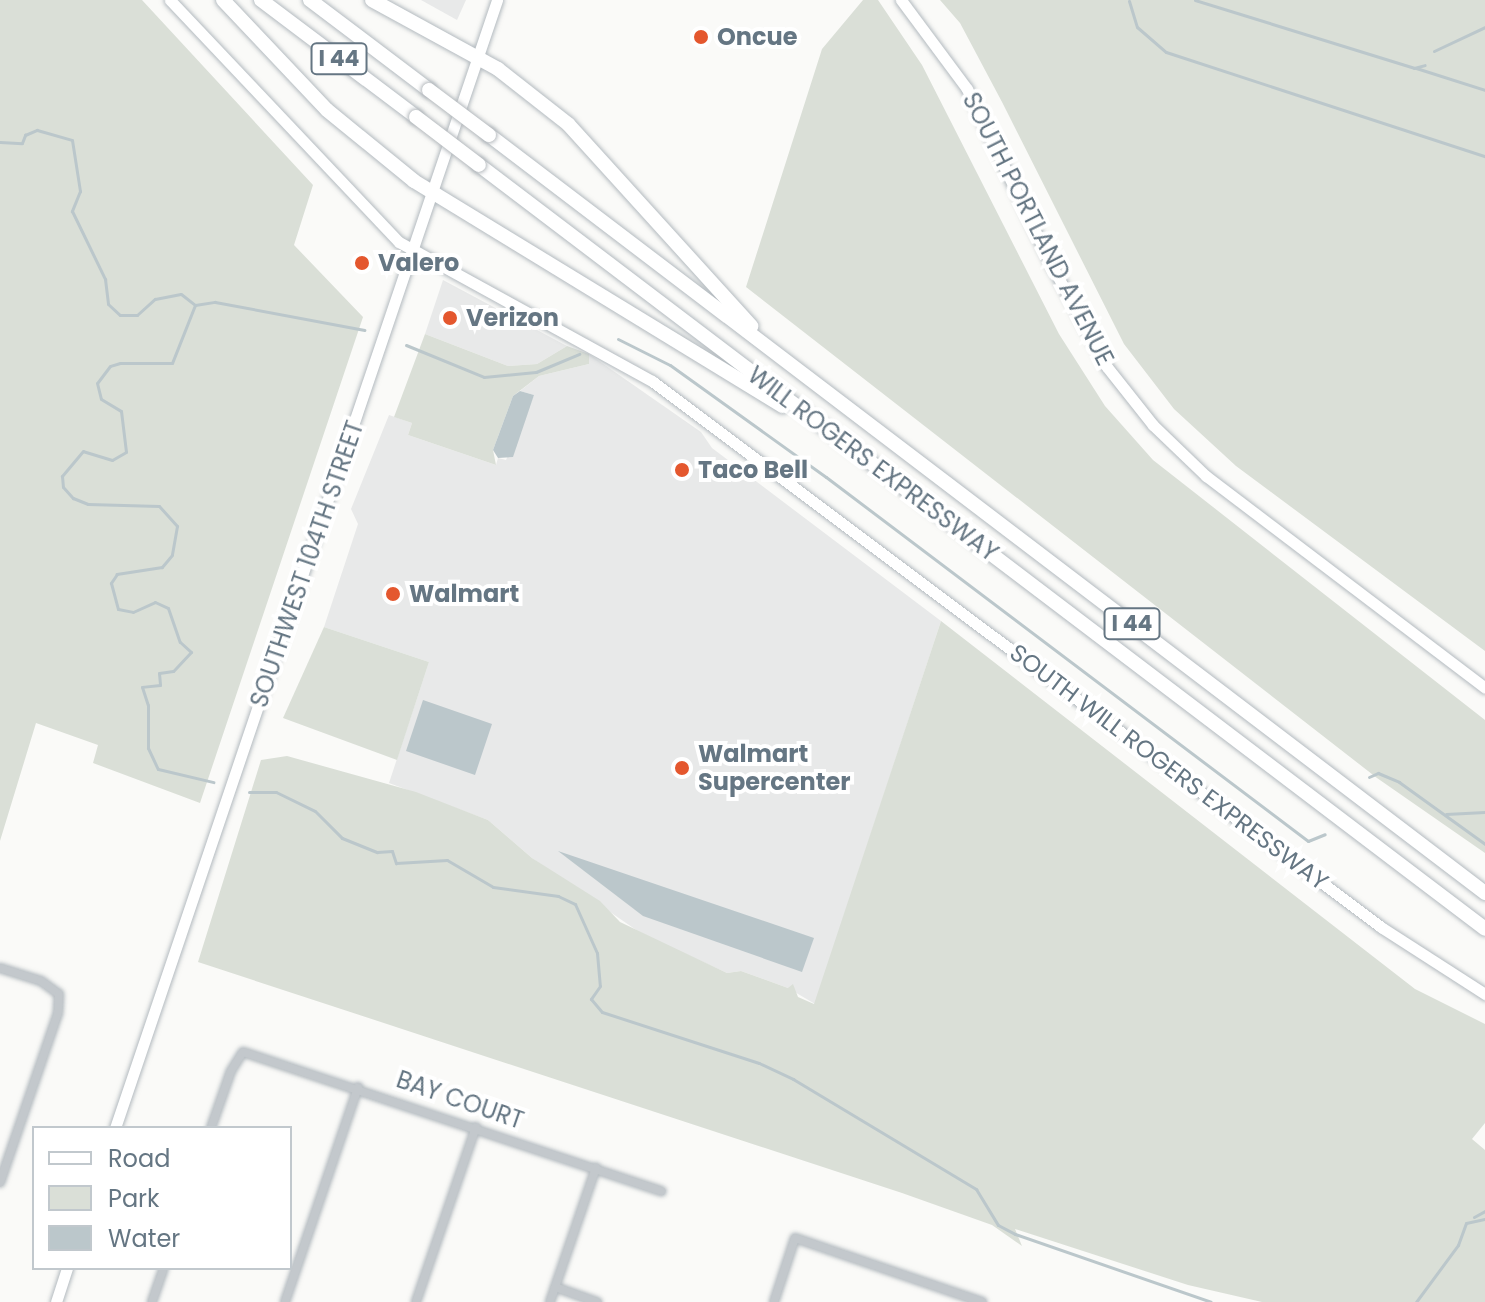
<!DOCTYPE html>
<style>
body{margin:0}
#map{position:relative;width:1485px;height:1302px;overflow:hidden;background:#fafaf8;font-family:Poppins,sans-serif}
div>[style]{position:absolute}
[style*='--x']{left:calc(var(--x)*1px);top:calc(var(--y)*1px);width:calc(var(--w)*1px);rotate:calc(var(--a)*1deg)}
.built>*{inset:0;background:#e8e9e9}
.green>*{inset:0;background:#dadfd7}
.water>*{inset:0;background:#bbc7cb}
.stream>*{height:3px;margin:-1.5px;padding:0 1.5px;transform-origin:1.5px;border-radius:1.5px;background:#bbc7cb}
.roads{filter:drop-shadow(0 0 2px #b3babf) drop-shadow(0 0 2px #b3babf)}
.minor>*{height:8px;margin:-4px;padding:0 4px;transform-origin:4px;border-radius:4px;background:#c3c8cc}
.secondary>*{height:11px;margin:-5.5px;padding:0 5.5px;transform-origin:5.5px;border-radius:5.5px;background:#fff}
.motorway>*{height:14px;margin:-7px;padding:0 7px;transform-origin:7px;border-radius:7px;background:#fff}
.bridges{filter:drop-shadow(0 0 2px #b4b9bd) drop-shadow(0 0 2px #b4b9bd)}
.motorway-bridge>*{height:14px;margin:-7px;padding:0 7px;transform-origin:7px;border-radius:7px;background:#fff}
.dots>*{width:22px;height:22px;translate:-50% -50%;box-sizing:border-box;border:4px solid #fff;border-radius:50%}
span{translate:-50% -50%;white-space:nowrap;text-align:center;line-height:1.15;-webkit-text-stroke:8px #fff;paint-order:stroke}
.shield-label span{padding:2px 6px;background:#fff;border:2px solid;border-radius:6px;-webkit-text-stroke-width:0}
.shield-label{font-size:22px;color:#657683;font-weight:700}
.poi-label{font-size:24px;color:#657683;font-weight:700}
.left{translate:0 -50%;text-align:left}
.street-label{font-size:24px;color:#657683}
.legend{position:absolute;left:32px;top:1126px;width:260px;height:144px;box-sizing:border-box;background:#fff;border:2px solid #c1c8cd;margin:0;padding:10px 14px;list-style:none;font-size:24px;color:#657683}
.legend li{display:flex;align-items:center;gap:16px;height:40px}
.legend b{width:40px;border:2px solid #c1c8cd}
</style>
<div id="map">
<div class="built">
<div style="clip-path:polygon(421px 0,466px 0,457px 20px)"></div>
<div style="clip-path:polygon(443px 280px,567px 346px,537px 364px,508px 366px,425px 334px)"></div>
<div style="clip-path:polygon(589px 354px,701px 432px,712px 448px,941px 621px,815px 1004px,788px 988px,741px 971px,727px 973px,642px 934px,532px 858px,488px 820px,389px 783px,429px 662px,324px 627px,358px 524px,351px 509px,389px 415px,412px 423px,408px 435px,496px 465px,498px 458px,506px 460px,534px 395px,520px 391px,539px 376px,589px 364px)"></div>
</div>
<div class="green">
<div style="clip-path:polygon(0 0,142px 0,313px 185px,294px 245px,363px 317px,200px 803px,93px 763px,98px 745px,36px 723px,0 841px)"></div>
<div style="clip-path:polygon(863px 0,878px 0,922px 65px,1059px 334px,1105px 406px,1153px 460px,1485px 720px,1485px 853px,1377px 778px,746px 287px,822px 49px)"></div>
<div style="clip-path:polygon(940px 0,1485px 0,1485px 651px,1236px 466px,1174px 409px,1124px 344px,1002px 102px,960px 23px)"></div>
<div style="clip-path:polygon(425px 334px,508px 366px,537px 364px,567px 346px,589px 354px,589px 364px,539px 376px,513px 396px,493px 450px,496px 465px,408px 435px,412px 423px,394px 417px)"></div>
<div style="clip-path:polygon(941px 621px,1415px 989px,1485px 1024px,1485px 1123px,1472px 1139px,1485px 1150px,1485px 1302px,1262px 1302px,1188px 1285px,1015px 1229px,1022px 1246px,992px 1225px,902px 1193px,198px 962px,261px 760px,287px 756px,416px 792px,488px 820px,532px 858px,600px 901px,620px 922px,727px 973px,741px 971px,788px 988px,793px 984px,798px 997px,814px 1004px)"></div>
<div style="clip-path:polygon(324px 627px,429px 662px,397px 760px,283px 718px)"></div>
</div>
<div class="water">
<div style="clip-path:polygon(520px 391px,534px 395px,513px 457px,498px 458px,493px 450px,513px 396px)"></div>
<div style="clip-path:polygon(423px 700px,492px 724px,475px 775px,406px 751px)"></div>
<div style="clip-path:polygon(558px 851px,814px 938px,802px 972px,643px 916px)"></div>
</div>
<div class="stream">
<div style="--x:1195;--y:0;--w:229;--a:17.2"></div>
<div style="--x:1414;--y:68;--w:11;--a:-15"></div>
<div style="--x:1129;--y:1;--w:27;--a:73"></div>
<div style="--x:1137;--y:27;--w:38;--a:41"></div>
<div style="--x:1166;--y:52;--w:336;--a:18.1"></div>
<div style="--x:1434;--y:51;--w:56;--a:-25.2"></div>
<div style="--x:1416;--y:68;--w:72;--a:17.7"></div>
<div style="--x:0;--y:142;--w:22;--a:3"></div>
<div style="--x:22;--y:143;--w:9;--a:-69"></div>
<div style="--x:25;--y:135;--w:13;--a:-23"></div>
<div style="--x:37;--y:130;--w:36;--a:16"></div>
<div style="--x:72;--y:140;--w:52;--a:81.1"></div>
<div style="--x:80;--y:191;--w:22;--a:112"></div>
<div style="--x:72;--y:211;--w:76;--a:64.1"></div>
<div style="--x:105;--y:279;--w:25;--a:83"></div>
<div style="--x:108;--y:304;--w:16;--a:43"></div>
<div style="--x:120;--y:315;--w:17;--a:0"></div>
<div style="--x:137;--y:315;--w:24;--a:-42"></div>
<div style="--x:155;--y:299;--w:26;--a:-11"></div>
<div style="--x:181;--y:294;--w:18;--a:38"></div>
<div style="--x:195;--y:305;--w:20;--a:-9"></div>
<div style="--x:215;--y:302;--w:152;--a:10.6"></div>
<div style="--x:195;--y:305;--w:62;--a:111.6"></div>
<div style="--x:172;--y:363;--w:52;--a:180"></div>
<div style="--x:120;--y:363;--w:10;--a:163"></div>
<div style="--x:110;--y:366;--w:21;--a:127"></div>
<div style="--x:97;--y:383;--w:16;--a:76"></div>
<div style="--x:101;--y:399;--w:23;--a:31"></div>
<div style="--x:121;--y:411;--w:41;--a:83"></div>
<div style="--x:126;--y:452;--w:16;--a:150"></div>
<div style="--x:112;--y:460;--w:30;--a:-163"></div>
<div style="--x:83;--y:451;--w:33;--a:130"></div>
<div style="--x:62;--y:476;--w:11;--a:85"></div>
<div style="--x:63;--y:487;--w:15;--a:48"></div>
<div style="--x:73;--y:498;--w:16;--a:22"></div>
<div style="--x:88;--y:504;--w:71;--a:1.6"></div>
<div style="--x:159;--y:506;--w:27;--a:48"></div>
<div style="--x:177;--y:526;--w:29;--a:100"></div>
<div style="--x:172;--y:555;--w:16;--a:130"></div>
<div style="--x:162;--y:567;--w:46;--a:171.2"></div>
<div style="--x:117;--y:574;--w:11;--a:124"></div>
<div style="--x:111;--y:583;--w:27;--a:75"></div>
<div style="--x:118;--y:609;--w:15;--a:11"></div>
<div style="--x:133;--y:612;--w:24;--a:-24"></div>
<div style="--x:155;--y:602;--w:14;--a:25"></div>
<div style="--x:168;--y:608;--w:36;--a:71"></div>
<div style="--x:180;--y:642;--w:15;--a:42"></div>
<div style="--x:191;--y:652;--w:26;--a:133"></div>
<div style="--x:173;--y:671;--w:14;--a:172"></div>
<div style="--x:159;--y:673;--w:12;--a:85"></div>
<div style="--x:160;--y:685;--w:18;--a:174"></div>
<div style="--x:142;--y:687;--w:19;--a:72"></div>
<div style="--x:148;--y:705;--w:43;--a:90"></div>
<div style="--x:148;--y:748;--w:23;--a:65"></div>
<div style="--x:158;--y:769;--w:57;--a:13.3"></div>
<div style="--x:618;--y:339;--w:58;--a:26.6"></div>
<div style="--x:670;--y:365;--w:192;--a:35.7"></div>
<div style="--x:826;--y:477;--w:604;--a:37.06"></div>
<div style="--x:1308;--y:841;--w:18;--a:-22"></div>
<div style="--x:406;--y:345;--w:84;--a:22.3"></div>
<div style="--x:484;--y:377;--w:52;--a:-5.5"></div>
<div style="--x:536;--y:372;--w:47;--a:-22.7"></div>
<div style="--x:1369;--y:777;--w:10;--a:-24"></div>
<div style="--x:1378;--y:773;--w:23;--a:23"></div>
<div style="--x:1399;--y:782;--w:106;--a:35.8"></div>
<div style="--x:249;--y:792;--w:27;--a:0"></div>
<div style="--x:276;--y:792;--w:43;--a:26"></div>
<div style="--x:315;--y:811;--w:38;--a:45"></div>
<div style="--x:342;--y:838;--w:38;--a:22"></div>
<div style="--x:377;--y:852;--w:15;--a:-4"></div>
<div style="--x:392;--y:851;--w:13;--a:72"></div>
<div style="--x:396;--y:863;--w:51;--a:-3.4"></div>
<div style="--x:447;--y:860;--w:53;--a:30.4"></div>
<div style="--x:493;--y:887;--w:66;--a:7.9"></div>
<div style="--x:558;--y:896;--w:19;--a:25"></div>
<div style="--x:575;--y:904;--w:54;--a:65.8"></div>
<div style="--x:597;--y:953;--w:33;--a:85"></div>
<div style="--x:600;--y:986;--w:16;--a:125"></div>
<div style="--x:591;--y:999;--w:17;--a:50"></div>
<div style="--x:602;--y:1012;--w:165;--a:18"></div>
<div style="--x:759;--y:1063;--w:38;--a:25"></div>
<div style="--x:793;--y:1079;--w:214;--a:31"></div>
<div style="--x:976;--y:1189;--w:42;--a:58.6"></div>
<div style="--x:998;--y:1225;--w:19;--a:28"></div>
<div style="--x:1015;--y:1234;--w:207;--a:19.1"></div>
<div style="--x:1446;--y:814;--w:39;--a:-3"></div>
<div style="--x:1474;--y:1217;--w:13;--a:-29"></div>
<div style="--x:1416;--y:1302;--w:71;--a:-53.6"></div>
<div style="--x:1458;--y:1245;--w:23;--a:-70"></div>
<div style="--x:1466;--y:1223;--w:19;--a:-12"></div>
</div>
<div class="roads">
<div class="minor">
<div style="--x:0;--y:968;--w:43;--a:17.6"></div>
<div style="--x:41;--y:981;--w:22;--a:36"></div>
<div style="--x:59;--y:994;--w:19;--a:93"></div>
<div style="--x:58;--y:1013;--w:179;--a:108.9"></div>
<div style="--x:211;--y:1128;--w:60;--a:-70.7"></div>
<div style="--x:231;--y:1071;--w:22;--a:-58"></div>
<div style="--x:243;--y:1052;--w:441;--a:18.4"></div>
<div style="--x:555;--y:1287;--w:45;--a:19.7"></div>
<div style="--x:152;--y:1302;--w:36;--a:-71"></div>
<div style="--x:285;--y:1302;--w:227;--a:-71.2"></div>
<div style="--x:416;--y:1302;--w:185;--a:-71.1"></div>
<div style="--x:550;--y:1302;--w:142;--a:-71.1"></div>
<div style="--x:774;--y:1302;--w:67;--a:-71.8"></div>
<div style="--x:795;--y:1238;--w:198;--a:18.9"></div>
</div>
<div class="secondary">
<div style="--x:170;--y:0;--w:333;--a:46.6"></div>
<div style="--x:399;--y:242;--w:289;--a:28.8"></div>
<div style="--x:652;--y:381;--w:911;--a:36.83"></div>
<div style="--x:1381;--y:927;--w:124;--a:32.8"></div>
<div style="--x:901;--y:0;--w:111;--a:53.4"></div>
<div style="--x:967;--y:89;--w:194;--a:64.4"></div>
<div style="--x:1051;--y:264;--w:117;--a:61.5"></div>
<div style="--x:1107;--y:367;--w:74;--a:51.6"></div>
<div style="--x:1153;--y:425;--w:74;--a:43.9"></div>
<div style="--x:1206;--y:476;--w:350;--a:37.2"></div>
<div style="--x:115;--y:1128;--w:1191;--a:-71.29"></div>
<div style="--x:56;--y:1302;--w:36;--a:-72"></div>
</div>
<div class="motorway">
<div style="--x:223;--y:0;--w:151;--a:46.6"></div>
<div style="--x:327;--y:110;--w:112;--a:39.2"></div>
<div style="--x:414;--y:181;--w:432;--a:31.4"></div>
<div style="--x:261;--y:0;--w:194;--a:37"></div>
<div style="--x:310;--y:0;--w:149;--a:37.1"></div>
<div style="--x:372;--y:0;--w:144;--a:28.7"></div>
<div style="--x:498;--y:69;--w:89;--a:38.2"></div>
<div style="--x:568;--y:124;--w:273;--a:47.8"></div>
<div style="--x:489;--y:135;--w:1252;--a:37.27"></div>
<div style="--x:479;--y:165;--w:1263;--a:37.21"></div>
</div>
</div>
<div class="bridges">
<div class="motorway-bridge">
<div style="--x:429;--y:90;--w:75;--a:36.9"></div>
<div style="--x:416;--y:117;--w:79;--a:37.3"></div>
</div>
</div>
<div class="dots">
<div style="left:701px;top:37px;background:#e4572e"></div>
<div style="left:362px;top:263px;background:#e4572e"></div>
<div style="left:450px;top:318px;background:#e4572e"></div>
<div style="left:682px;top:470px;background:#e4572e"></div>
<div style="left:393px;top:594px;background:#e4572e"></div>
<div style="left:682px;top:768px;background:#e4572e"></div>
</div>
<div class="shield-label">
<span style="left:339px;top:59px">I 44</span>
<span style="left:1132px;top:624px">I 44</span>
</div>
<div class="poi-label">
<span class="left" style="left:717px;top:37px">Oncue</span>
<span class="left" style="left:378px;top:263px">Valero</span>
<span class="left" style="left:466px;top:318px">Verizon</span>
<span class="left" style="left:698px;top:470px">Taco Bell</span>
<span class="left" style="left:409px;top:594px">Walmart</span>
<span class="left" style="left:698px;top:768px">Walmart<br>Supercenter</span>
</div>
<div class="street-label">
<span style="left:1038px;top:229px;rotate:63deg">SOUTH PORTLAND AVENUE</span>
<span style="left:873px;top:464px;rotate:37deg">WILL ROGERS EXPRESSWAY</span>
<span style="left:307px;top:564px;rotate:-71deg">SOUTHWEST 104TH STREET</span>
<span style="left:1169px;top:767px;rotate:37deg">SOUTH WILL ROGERS EXPRESSWAY</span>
<span style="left:460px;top:1100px;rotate:19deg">BAY COURT</span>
</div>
<ul class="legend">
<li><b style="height:10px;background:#fff"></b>Road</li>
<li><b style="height:22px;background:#dadfd7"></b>Park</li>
<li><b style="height:22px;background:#bbc7cb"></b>Water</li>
</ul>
</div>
